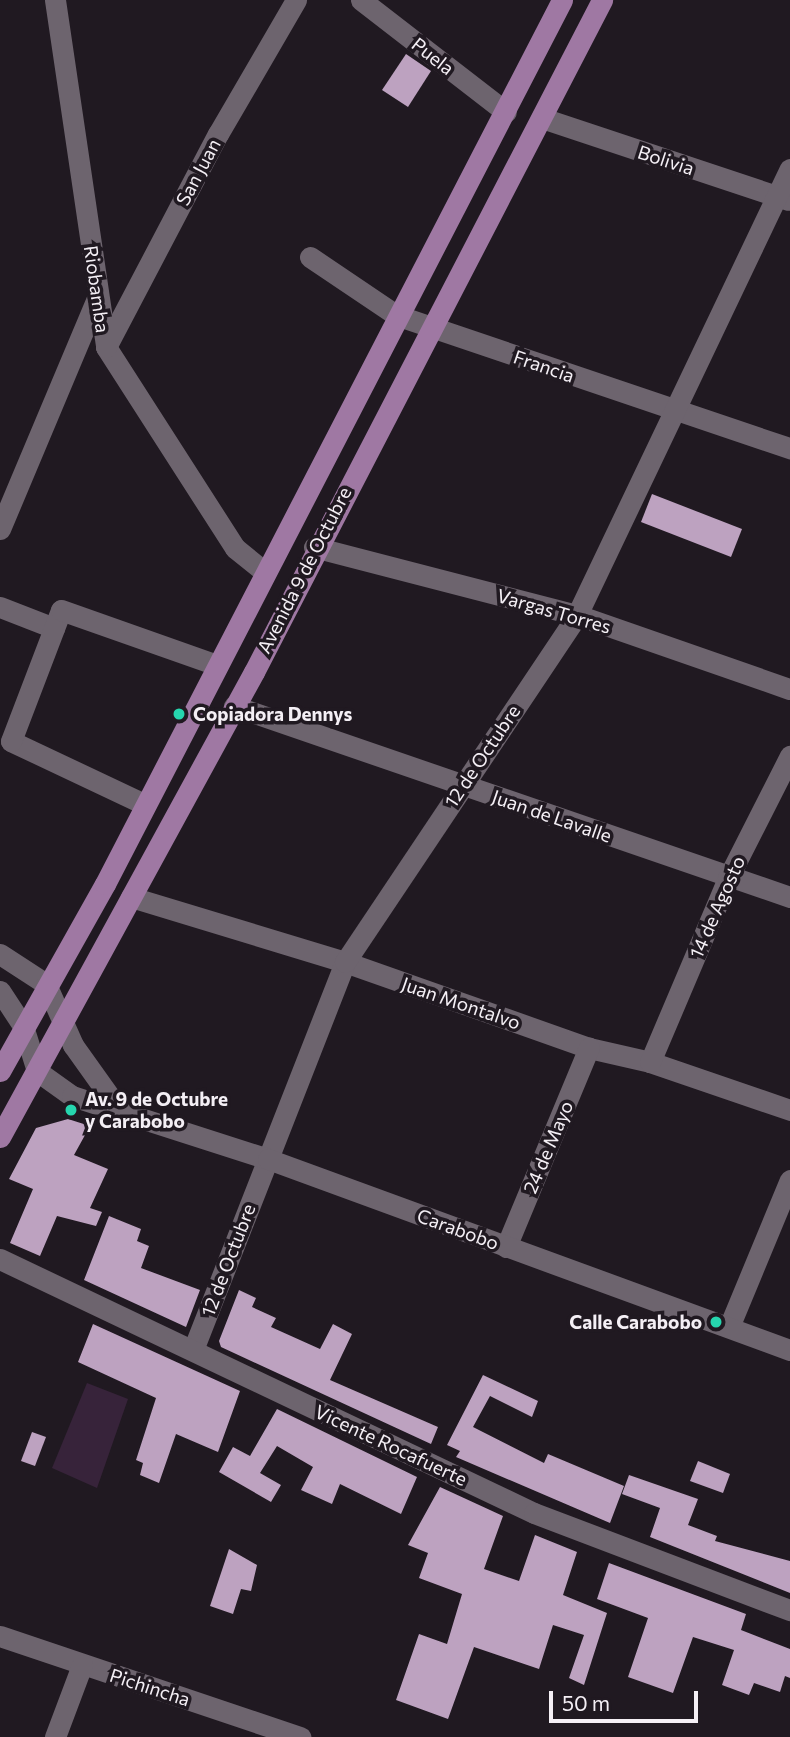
<!DOCTYPE html>
<style>
body{margin:0}
#map{position:relative;width:790px;height:1737px;overflow:hidden;background:#201921;font-family:Commissioner,sans-serif}
div>[style]{position:absolute}
[style*='--x']{left:calc(var(--x)*1px);top:calc(var(--y)*1px);width:calc(var(--w)*1px);rotate:calc(var(--a)*1deg)}
.green>*{inset:0;background:#37233a}
.building>*{inset:0;background:#bda2c0}
.street>*{height:21px;margin:-10.5px;padding:0 10.5px;transform-origin:10.5px;border-radius:10.5px;background:#6d646e}
.secondary>*{height:21px;margin:-10.5px;padding:0 10.5px;transform-origin:10.5px;border-radius:10.5px;background:#6d646e}
.primary>*{height:21px;margin:-10.5px;padding:0 10.5px;transform-origin:10.5px;border-radius:10.5px;background:#9f78a3}
.dots>*{width:19px;height:19px;translate:-50% -50%;box-sizing:border-box;border:4px solid #201921;border-radius:50%}
span{translate:-50% -50%;white-space:nowrap;text-align:center;line-height:1.15;-webkit-text-stroke:7px #201921;paint-order:stroke}
.street-label{font-size:19px;color:#f4eff5}
.poi-label{font-size:19px;color:#f4eff5;font-weight:700}
.left{translate:0 -50%;text-align:left}
.right{translate:-100% -50%;text-align:right}
.scale{position:absolute;left:549px;top:1691px;width:149px;height:32px;box-sizing:border-box;border:4px solid #f4eff5;border-top:0;padding-left:9px;font-size:21px;line-height:24px;white-space:nowrap;color:#f4eff5;-webkit-text-stroke:5px #201921;paint-order:stroke}
</style>
<div id="map">
<div class="green">
<div style="clip-path:polygon(87px 1383px,128px 1399px,97px 1488px,52px 1468px)"></div>
</div>
<div class="building">
<div style="clip-path:polygon(406px 54px,431px 71px,408px 107px,382px 90px)"></div>
<div style="clip-path:polygon(652px 494px,742px 529px,731px 557px,641px 522px)"></div>
<div style="clip-path:polygon(68px 1119px,90px 1126px,74px 1155px,108px 1169px,90px 1208px,102px 1212px,96px 1226px,57px 1216px,40px 1256px,10px 1243px,33px 1189px,9px 1179px,36px 1128px)"></div>
<div style="clip-path:polygon(109px 1216px,141px 1229px,137px 1241px,149px 1246px,141px 1268px,200px 1290px,186px 1327px,84px 1280px)"></div>
<div style="clip-path:polygon(239px 1290px,256px 1298px,252px 1307px,276px 1318px,271px 1327px,320px 1349px,333px 1324px,352px 1334px,330px 1380px,438px 1427px,431px 1444px,221px 1347px,219px 1341px)"></div>
<div style="clip-path:polygon(93px 1324px,240px 1391px,218px 1452px,176px 1434px,159px 1483px,140px 1475px,143px 1463px,136px 1460px,156px 1398px,78px 1362px)"></div>
<div style="clip-path:polygon(483px 1375px,538px 1401px,532px 1417px,490px 1396px,473px 1427px,544px 1463px,548px 1454px,624px 1486px,610px 1523px,456px 1457px,460px 1451px,447px 1445px)"></div>
<div style="clip-path:polygon(277px 1409px,417px 1477px,401px 1514px,340px 1484px,332px 1504px,301px 1490px,313px 1467px,277px 1446px,260px 1473px,281px 1485px,271px 1502px,219px 1472px,233px 1447px,250px 1456px)"></div>
<div style="clip-path:polygon(32px 1432px,46px 1437px,35px 1466px,21px 1461px)"></div>
<div style="clip-path:polygon(698px 1461px,730px 1474px,723px 1493px,690px 1481px)"></div>
<div style="clip-path:polygon(629px 1475px,698px 1499px,688px 1525px,717px 1536px,715px 1541px,790px 1561px,790px 1593px,650px 1537px,660px 1508px,622px 1494px)"></div>
<div style="clip-path:polygon(440px 1487px,503px 1516px,484px 1569px,519px 1581px,535px 1535px,577px 1552px,563px 1595px,607px 1613px,584px 1685px,569px 1678px,584px 1635px,553px 1625px,539px 1669px,474px 1647px,448px 1719px,396px 1700px,419px 1634px,447px 1644px,462px 1594px,419px 1578px,428px 1553px,408px 1545px)"></div>
<div style="clip-path:polygon(229px 1549px,257px 1565px,251px 1591px,241px 1589px,233px 1614px,210px 1606px)"></div>
<div style="clip-path:polygon(609px 1563px,746px 1614px,741px 1630px,790px 1649px,790px 1678px,785px 1676px,780px 1692px,754px 1683px,749px 1695px,722px 1685px,734px 1650px,693px 1637px,673px 1693px,628px 1677px,648px 1618px,597px 1599px)"></div>
</div>
<div class="street">
<div style="--x:55;--y:0;--w:351;--a:81.6"></div>
<div style="--x:106;--y:347;--w:239;--a:57.3"></div>
<div style="--x:235;--y:548;--w:36;--a:39"></div>
<div style="--x:361;--y:0;--w:183;--a:37.7"></div>
<div style="--x:542;--y:118;--w:259;--a:18.4"></div>
<div style="--x:310;--y:257;--w:104;--a:34"></div>
<div style="--x:396;--y:315;--w:416;--a:18.7"></div>
<div style="--x:106;--y:347;--w:241;--a:-62.3"></div>
<div style="--x:218;--y:134;--w:155;--a:-59.8"></div>
<div style="--x:0;--y:529;--w:253;--a:-67.2"></div>
<div style="--x:314;--y:547;--w:272;--a:14.5"></div>
<div style="--x:577;--y:615;--w:225;--a:19.2"></div>
<div style="--x:0;--y:607;--w:58;--a:21.3"></div>
<div style="--x:234;--y:706;--w:588;--a:18.96"></div>
<div style="--x:144;--y:804;--w:147;--a:-154.7"></div>
<div style="--x:11;--y:741;--w:140;--a:-69.1"></div>
<div style="--x:61;--y:610;--w:165;--a:19.4"></div>
<div style="--x:131;--y:897;--w:224;--a:16.9"></div>
<div style="--x:345;--y:962;--w:259;--a:19.4"></div>
<div style="--x:589;--y:1048;--w:63;--a:12.9"></div>
<div style="--x:650;--y:1062;--w:148;--a:18.9"></div>
<div style="--x:650;--y:1062;--w:200;--a:-67"></div>
<div style="--x:728;--y:878;--w:137;--a:-63.1"></div>
<div style="--x:506;--y:1247;--w:216;--a:-67.4"></div>
<div style="--x:729;--y:1327;--w:159;--a:-67.5"></div>
<div style="--x:193;--y:1350;--w:417;--a:-68.6"></div>
<div style="--x:345;--y:962;--w:417;--a:-56.2"></div>
<div style="--x:577;--y:615;--w:494;--a:-64.5"></div>
<div style="--x:0;--y:1636;--w:317;--a:18.6"></div>
<div style="--x:55;--y:1737;--w:77;--a:-69.4"></div>
</div>
<div class="secondary">
<div style="--x:0;--y:954;--w:55;--a:33.1"></div>
<div style="--x:46;--y:984;--w:67;--a:66.1"></div>
<div style="--x:73;--y:1045;--w:86;--a:54.5"></div>
<div style="--x:0;--y:991;--w:42;--a:56.7"></div>
<div style="--x:23;--y:1026;--w:47;--a:72.7"></div>
<div style="--x:37;--y:1071;--w:43;--a:35.5"></div>
<div style="--x:72;--y:1096;--w:206;--a:17.8"></div>
<div style="--x:268;--y:1159;--w:556;--a:20.1"></div>
<div style="--x:0;--y:1259;--w:591;--a:25.44"></div>
<div style="--x:534;--y:1513;--w:274;--a:20.8"></div>
</div>
<div class="primary">
<div style="--x:0;--y:1071;--w:214;--a:-60.7"></div>
<div style="--x:105;--y:884;--w:995;--a:-62.66"></div>
<div style="--x:0;--y:1137;--w:530;--a:-61.36"></div>
<div style="--x:254;--y:672;--w:757;--a:-62.62"></div>
</div>
<div class="dots">
<div style="left:179px;top:714px;background:#26d5ae"></div>
<div style="left:71px;top:1110px;background:#26d5ae"></div>
<div style="left:716px;top:1322px;background:#26d5ae"></div>
</div>
<div class="street-label">
<span style="left:433px;top:56px;rotate:38deg">Puela</span>
<span style="left:666px;top:160px;rotate:18deg">Bolivia</span>
<span style="left:198px;top:172px;rotate:-62deg">San Juan</span>
<span style="left:97px;top:289px;rotate:82deg">Riobamba</span>
<span style="left:544px;top:366px;rotate:19deg">Francia</span>
<span style="left:304px;top:570px;rotate:-63deg">Avenida 9 de Octubre</span>
<span style="left:554px;top:611px;rotate:16deg">Vargas Torres</span>
<span style="left:482px;top:756px;rotate:-56deg">12 de Octubre</span>
<span style="left:552px;top:816px;rotate:19deg">Juan de Lavalle</span>
<span style="left:717px;top:907px;rotate:-66deg">14 de Agosto</span>
<span style="left:461px;top:1003px;rotate:19deg">Juan Montalvo</span>
<span style="left:548px;top:1147px;rotate:-67deg">24 de Mayo</span>
<span style="left:458px;top:1229px;rotate:20deg">Carabobo</span>
<span style="left:228px;top:1260px;rotate:-69deg">12 de Octubre</span>
<span style="left:391px;top:1445px;rotate:25deg">Vicente Rocafuerte</span>
<span style="left:150px;top:1687px;rotate:18deg">Pichincha</span>
</div>
<div class="poi-label">
<span class="left" style="left:193px;top:714px">Copiadora Dennys</span>
<span class="left" style="left:85px;top:1110px">Av. 9 de Octubre<br>y Carabobo</span>
<span class="right" style="left:702px;top:1322px">Calle Carabobo</span>
</div>
<div class="scale">50 m</div>
</div>
